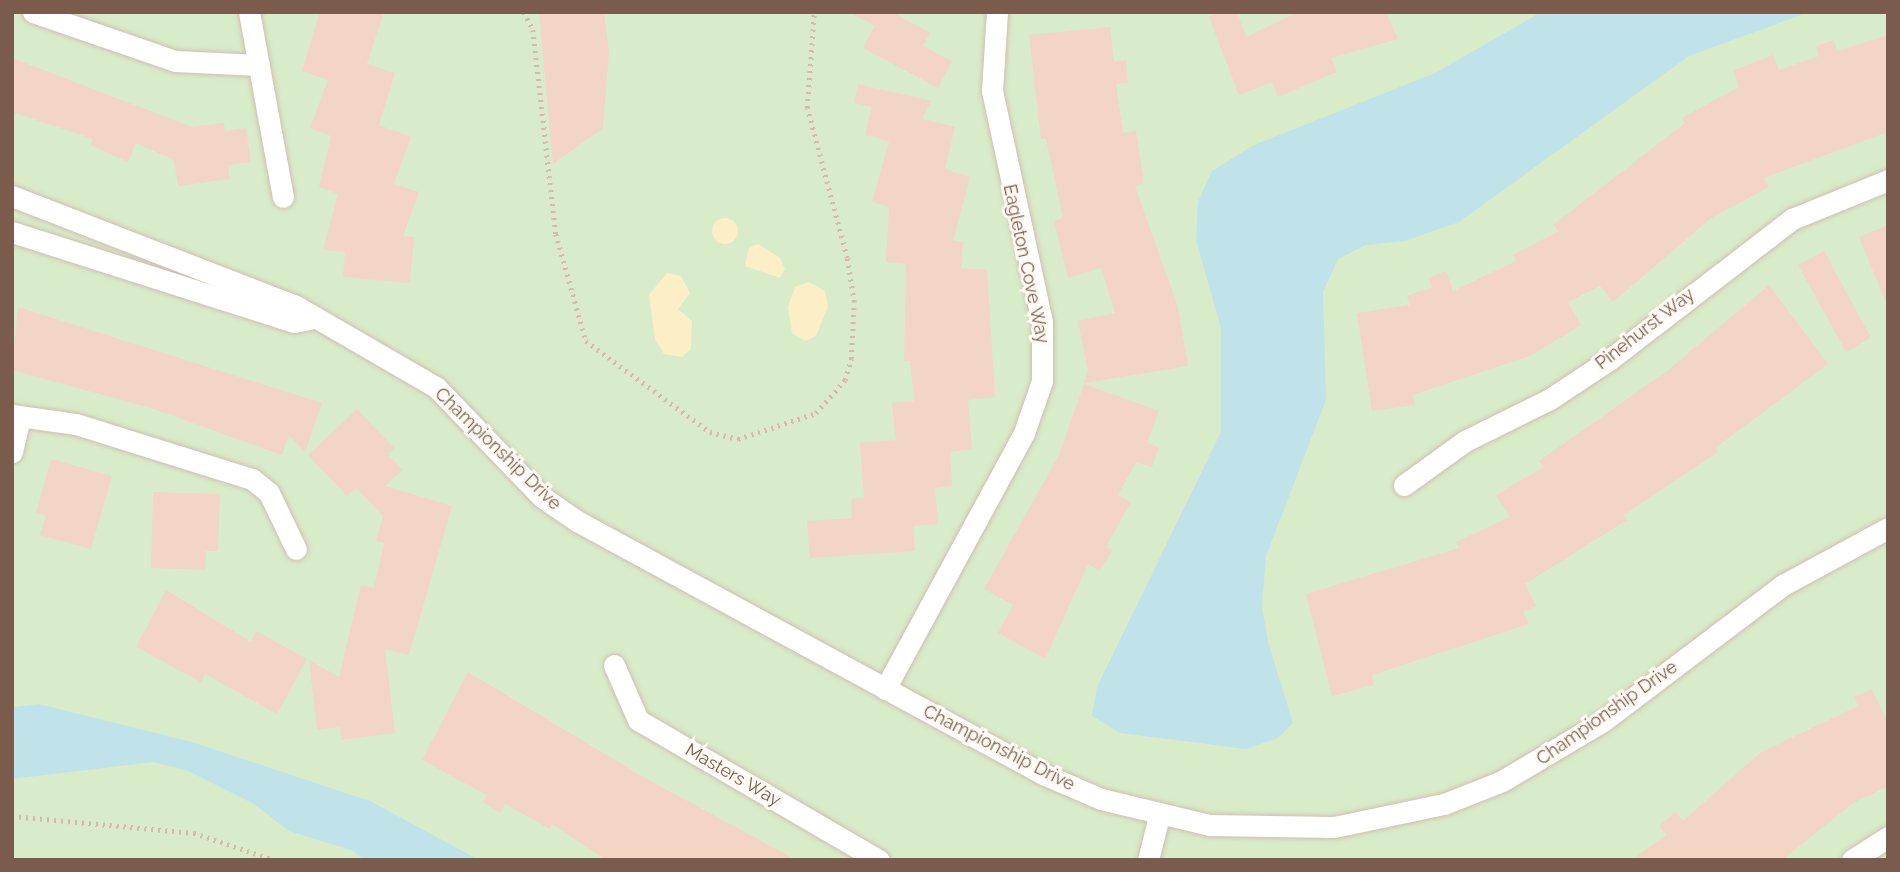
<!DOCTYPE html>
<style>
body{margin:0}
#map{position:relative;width:1900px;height:872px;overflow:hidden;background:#fdf6ec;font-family:Raleway,sans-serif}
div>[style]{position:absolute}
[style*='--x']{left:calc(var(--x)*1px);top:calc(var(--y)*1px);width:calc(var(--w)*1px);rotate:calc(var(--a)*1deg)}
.green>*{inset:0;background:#d8ecc9}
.sand>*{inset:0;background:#fcefc7}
.round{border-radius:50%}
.water>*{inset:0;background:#bfe3e8}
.building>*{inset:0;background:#f3d5c3}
.path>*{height:4.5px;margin-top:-2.25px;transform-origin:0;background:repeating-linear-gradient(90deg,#d9b8a5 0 2px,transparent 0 7px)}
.roads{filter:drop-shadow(0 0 2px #d1beb0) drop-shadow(0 0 2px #d1beb0)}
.street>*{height:21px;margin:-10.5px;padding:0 10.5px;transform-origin:10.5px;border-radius:10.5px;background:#fff}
span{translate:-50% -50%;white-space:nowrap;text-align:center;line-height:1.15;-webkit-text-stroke:6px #fffaf3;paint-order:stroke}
.street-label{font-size:18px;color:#7a5c4d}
.frame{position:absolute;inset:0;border:14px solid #7a5c4d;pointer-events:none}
</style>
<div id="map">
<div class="green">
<div style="clip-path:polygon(12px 12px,1888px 12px,1888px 860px,12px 860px)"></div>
</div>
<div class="sand">
<div class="round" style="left:712px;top:218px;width:26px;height:26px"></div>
<div style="clip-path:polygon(758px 244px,780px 258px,785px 269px,780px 278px,745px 266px,749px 248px)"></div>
<div style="clip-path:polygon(667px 273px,681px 276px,690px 293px,678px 309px,692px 321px,691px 349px,682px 357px,664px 354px,655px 339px,649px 295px)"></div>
<div style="clip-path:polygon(809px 282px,825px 291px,828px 306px,816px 336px,805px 341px,792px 333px,788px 307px,795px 287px)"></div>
</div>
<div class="water">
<div style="clip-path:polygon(1541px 12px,1809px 12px,1689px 56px,1459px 222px,1405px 241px,1366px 245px,1338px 259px,1323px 292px,1326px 400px,1266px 556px,1262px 606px,1268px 642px,1293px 723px,1278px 738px,1246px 749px,1120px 733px,1092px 716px,1097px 687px,1221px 432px,1221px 328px,1196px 240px,1198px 202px,1212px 171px,1252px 146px,1435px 73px)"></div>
<div style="clip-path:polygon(39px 704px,192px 742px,370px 801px,479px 860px,364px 860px,354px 851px,289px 831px,254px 804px,188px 771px,153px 762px,12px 779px,12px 707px)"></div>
</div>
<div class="building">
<div style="clip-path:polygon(320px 12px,384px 12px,367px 64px,395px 73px,379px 125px,411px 137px,394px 184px,419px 192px,403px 236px,414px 237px,410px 283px,343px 277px,345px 252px,323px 250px,338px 194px,319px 187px,331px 136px,310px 128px,328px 80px,302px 71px)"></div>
<div style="clip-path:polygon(539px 12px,604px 12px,609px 52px,603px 128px,553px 164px)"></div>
<div style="clip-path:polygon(849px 12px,892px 12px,930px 33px,923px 46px,952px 61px,938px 88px,863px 48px,875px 26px)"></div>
<div style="clip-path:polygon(1220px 12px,1237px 12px,1246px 37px,1298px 12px,1386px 12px,1398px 39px,1331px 58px,1337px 72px,1278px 97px,1272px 82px,1239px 95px,1209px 17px)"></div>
<div style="clip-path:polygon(1110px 27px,1114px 62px,1126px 60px,1128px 83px,1116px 84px,1123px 133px,1136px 131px,1144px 183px,1135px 186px,1178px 307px,1188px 366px,1084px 383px,1088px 371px,1078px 321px,1115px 313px,1101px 268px,1068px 278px,1054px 221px,1063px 218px,1046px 139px,1041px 139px,1029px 35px)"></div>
<div style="clip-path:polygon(1888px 35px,1888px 132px,1764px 178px,1769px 187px,1711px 218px,1613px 302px,1600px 286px,1568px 302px,1581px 325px,1532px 355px,1413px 395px,1415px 405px,1372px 411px,1357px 313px,1410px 305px,1407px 296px,1432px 287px,1428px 278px,1446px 271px,1453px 291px,1516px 261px,1513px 255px,1559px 231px,1553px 225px,1685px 123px,1682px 118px,1739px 87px,1733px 71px,1773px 55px,1779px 70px,1819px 56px,1816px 46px,1834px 40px,1837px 51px)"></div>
<div style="clip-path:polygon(12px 58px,192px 127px,224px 123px,225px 131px,246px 128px,251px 162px,228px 165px,230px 179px,178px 186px,174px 160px,136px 143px,128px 162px,90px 145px,93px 139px,12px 112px)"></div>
<div style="clip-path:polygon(858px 84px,931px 101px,922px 119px,955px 127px,945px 169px,970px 177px,953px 241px,963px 242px,961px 268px,987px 270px,995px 397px,968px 400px,972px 449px,950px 452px,952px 486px,935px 488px,938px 524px,913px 526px,915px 551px,810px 558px,807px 521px,852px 518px,851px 499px,864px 498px,860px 443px,896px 440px,892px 403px,914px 401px,910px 361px,904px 361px,906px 264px,886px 262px,889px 207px,872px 202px,889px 141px,865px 135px,872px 107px,854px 103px)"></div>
<div style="clip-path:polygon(1888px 225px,1888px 305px,1887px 305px,1859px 237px)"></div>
<div style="clip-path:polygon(1824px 251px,1871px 338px,1846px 352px,1798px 265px)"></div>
<div style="clip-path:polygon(1769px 285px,1828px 364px,1715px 448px,1718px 452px,1624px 515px,1627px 520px,1525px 584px,1536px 606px,1523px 612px,1529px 624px,1372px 675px,1374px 685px,1332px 696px,1306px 594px,1459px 548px,1456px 542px,1510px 517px,1496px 495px,1544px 467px,1539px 461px,1667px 371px)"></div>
<div style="clip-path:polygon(18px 307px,322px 403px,305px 452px,289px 435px,282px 455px,154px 409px,12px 370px)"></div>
<div style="clip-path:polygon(1084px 384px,1159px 411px,1147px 443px,1159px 447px,1152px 467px,1136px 462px,1118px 495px,1131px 502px,1106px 547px,1112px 550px,1100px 571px,1088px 564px,1045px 659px,998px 633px,1013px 605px,984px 589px,1059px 455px)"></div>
<div style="clip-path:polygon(357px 409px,394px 448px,388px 454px,402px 470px,385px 486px,452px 506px,409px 655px,385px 649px,395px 733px,341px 740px,340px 727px,317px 730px,309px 660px,339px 677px,361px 585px,374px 588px,384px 543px,376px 541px,383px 516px,356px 488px,347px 496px,308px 455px)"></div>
<div style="clip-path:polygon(51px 459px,112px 476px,91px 549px,40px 535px,46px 515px,36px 513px)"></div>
<div style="clip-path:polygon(153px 492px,220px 494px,218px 551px,206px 551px,205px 570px,151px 568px)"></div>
<div style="clip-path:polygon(166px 590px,251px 642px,256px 631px,307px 659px,277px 714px,205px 674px,201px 682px,136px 647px)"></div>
<div style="clip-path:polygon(468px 672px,645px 778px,796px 860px,606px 860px,552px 824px,550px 829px,505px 804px,500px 813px,483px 802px,487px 795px,422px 760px)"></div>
<div style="clip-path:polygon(1872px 689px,1888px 723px,1888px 786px,1853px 803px,1782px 860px,1632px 860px,1666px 835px,1659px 826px,1676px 812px,1683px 821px,1760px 753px,1858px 706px,1854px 697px)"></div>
</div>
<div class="path">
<div style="--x:524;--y:12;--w:20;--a:63"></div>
<div style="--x:533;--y:30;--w:205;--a:83.6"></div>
<div style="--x:556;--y:234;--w:111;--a:74.3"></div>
<div style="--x:586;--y:341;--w:154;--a:36.3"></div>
<div style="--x:710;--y:432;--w:29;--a:14"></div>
<div style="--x:738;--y:439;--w:82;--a:-18.4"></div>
<div style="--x:816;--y:413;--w:44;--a:-48.7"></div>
<div style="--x:845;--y:380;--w:22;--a:-74"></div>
<div style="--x:851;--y:359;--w:57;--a:-87"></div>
<div style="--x:854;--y:302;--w:45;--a:-99"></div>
<div style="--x:847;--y:258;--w:155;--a:-104.9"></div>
<div style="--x:807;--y:108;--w:96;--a:-85.8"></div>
<div style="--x:12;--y:816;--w:183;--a:5.3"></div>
<div style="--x:194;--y:833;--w:84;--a:18.6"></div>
</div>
<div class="roads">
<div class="street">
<div style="--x:33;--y:12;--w:150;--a:19"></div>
<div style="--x:175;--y:61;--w:84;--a:2.7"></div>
<div style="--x:249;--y:12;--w:188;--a:79.6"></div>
<div style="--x:12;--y:196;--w:305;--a:21.2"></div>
<div style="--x:296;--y:306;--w:162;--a:30.1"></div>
<div style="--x:436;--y:387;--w:153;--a:46.1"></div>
<div style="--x:542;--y:497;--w:42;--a:34.4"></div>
<div style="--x:577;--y:521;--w:530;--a:28.5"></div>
<div style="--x:1043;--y:774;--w:63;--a:23.3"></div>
<div style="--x:1101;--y:799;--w:111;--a:13.5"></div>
<div style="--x:1209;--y:825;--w:125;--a:0.9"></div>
<div style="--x:1334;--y:827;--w:112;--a:-11.8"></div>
<div style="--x:1444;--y:804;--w:62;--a:-21.6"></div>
<div style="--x:1502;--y:781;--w:117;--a:-30.7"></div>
<div style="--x:1603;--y:721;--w:226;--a:-37.1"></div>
<div style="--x:1783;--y:585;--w:119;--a:-28.5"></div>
<div style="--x:12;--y:232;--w:296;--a:17.7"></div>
<div style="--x:294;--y:322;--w:16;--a:-11"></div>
<div style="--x:12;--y:415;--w:65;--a:8"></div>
<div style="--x:76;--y:424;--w:184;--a:17.4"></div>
<div style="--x:252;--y:479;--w:22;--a:39"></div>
<div style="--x:269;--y:493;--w:62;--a:64.3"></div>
<div style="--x:12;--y:452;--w:36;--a:-77"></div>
<div style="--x:1404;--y:485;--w:75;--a:-35.8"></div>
<div style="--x:1465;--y:441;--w:95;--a:-26.3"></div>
<div style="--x:1550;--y:399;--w:71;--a:-33.5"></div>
<div style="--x:1609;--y:360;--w:231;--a:-37.6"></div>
<div style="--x:1792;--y:219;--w:104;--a:-22.1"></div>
<div style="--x:614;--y:665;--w:60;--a:66.4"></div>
<div style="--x:638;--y:720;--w:279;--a:30.2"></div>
<div style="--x:885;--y:689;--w:291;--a:-61.5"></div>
<div style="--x:1024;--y:433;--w:55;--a:-70.9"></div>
<div style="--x:1042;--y:381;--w:59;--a:-90"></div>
<div style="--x:1042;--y:322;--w:236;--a:-102.2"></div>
<div style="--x:992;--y:91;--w:79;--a:-86.4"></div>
<div style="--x:1148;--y:860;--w:45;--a:-76"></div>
<div style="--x:1852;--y:860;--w:43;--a:-32.6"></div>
</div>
</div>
<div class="street-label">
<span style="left:1026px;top:264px;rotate:78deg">Eagleton Cove Way</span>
<span style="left:1645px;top:329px;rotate:-38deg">Pinehurst Way</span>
<span style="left:498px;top:449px;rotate:44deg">Championship Drive</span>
<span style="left:1607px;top:713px;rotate:-35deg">Championship Drive</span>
<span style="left:999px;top:748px;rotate:27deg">Championship Drive</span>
<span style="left:733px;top:775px;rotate:30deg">Masters Way</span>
</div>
<div class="frame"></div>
</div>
